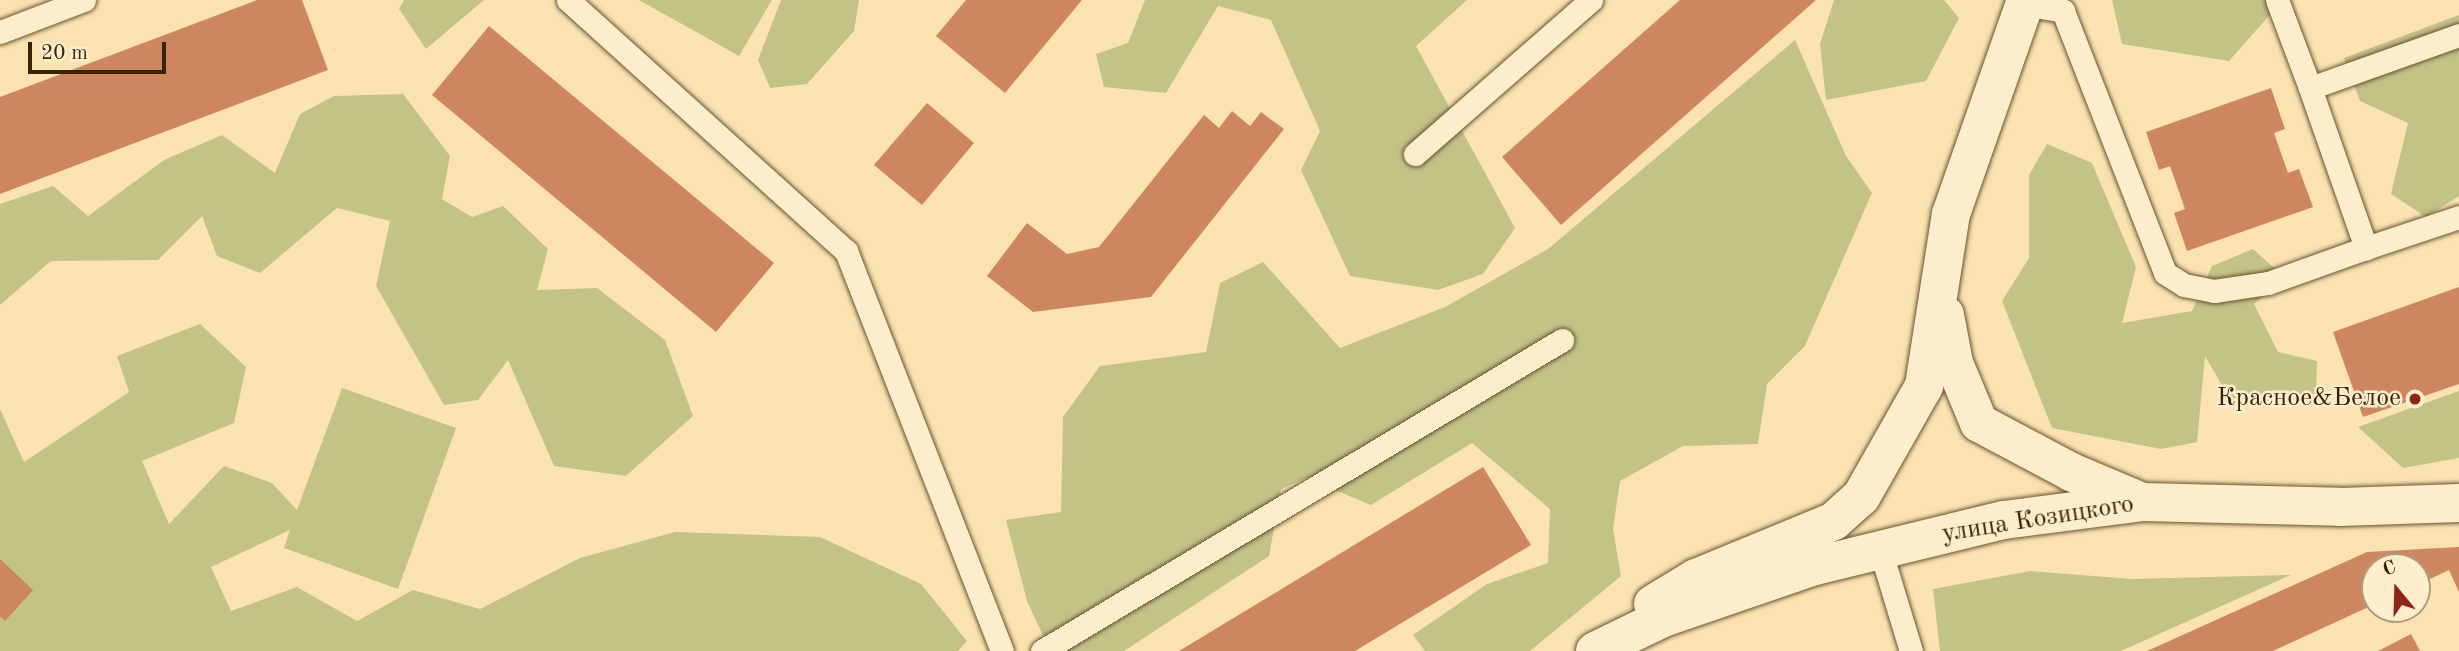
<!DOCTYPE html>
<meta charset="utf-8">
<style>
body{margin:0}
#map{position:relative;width:2459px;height:651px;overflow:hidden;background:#fbe3b1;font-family:"Old Standard TT",serif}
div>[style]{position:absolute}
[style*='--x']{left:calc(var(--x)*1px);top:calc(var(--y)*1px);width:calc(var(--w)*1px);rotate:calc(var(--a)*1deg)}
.green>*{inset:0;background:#c3c388}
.building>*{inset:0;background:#cd865f}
.roads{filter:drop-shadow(0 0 2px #69532e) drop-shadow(0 0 2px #69532e)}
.service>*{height:23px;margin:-11.5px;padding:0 11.5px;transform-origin:11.5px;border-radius:11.5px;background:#fcedcc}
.tertiary>*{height:38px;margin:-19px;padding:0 19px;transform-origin:19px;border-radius:19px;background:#fcedcc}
.dots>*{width:19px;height:19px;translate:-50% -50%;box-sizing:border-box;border:4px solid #fcedcc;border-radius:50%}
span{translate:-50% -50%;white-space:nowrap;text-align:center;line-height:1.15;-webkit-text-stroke:5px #fcedcc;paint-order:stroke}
.poi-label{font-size:26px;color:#382303}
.right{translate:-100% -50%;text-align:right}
.street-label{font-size:26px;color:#382303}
.north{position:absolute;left:2361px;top:553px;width:70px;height:70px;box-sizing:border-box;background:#fcedcc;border:2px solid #ae9c7c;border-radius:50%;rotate:341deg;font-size:19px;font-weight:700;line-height:28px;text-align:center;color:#382303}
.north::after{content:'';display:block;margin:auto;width:24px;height:32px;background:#8f2418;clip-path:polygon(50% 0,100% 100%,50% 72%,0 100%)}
.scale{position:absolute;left:28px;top:42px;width:138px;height:32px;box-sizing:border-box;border:4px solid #382303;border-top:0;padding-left:9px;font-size:21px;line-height:24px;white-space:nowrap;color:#382303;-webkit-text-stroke:5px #fcedcc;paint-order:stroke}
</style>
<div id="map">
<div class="green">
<div style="clip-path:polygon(404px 0,484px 0,426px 49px,399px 9px)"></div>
<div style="clip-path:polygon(639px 0,772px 0,739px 56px)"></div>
<div style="clip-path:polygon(781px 0,859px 0,854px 31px,807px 84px,770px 88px,758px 60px)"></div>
<div style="clip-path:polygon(1145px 0,1467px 0,1416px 46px,1515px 228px,1483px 274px,1438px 290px,1350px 276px,1301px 170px,1320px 131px,1271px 20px,1218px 6px,1166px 93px,1104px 87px,1096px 54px,1128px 43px)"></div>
<div style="clip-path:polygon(1834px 0,1944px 0,1959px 18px,1926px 81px,1826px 100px,1820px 44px)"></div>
<div style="clip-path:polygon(2112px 0,2283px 0,2229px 61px,2122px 44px)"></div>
<div style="clip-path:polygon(2459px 15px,2459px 196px,2426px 217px,2391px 194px,2408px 123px,2360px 101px,2344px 58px)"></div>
<div style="clip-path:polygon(1795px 40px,1846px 156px,1872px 193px,1805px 346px,1767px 384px,1758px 444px,1683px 446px,1620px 481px,1613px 529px,1621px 576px,1530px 651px,1425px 651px,1413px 635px,1487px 584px,1548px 563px,1550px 509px,1472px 443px,1371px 505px,1306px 478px,1281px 489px,1269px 556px,1124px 651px,1050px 651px,1027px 601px,1006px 520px,1061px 512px,1063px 417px,1100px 366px,1206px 352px,1220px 283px,1263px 262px,1340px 348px,1445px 307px,1548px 249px)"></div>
<div style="clip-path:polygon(403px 94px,450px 156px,442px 199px,472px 217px,503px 206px,548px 249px,537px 290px,597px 288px,665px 340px,693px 416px,626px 476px,554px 466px,508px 360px,478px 400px,444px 405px,376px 286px,390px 221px,337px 208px,260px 273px,217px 256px,202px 216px,158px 260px,51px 261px,0 305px,0 204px,53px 186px,88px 216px,164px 160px,222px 135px,275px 173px,300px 114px,334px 96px)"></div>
<div style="clip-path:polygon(2047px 144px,2092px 163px,2136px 267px,2122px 323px,2192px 311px,2212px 266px,2253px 249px,2285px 278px,2254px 304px,2278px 352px,2317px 361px,2316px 394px,2234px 406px,2205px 356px,2197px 442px,2161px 449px,2052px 428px,2002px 301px,2029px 258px,2029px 175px)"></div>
<div style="clip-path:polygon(200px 324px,246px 367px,234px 423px,142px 461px,169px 524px,224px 466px,272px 483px,297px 510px,342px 388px,456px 428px,398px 589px,284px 548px,290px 530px,211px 567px,231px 611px,297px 587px,357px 621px,413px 590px,480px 609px,580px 558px,675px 532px,820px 537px,921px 584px,967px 641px,958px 651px,0 651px,0 409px,24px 462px,129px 392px,117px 356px)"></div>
<div style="clip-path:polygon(2459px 391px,2459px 458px,2403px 468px,2358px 427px)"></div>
<div style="clip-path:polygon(2030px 571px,2132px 579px,2291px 575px,2121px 651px,1940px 651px,1933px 589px)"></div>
</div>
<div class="building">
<div style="clip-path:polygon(257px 0,302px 0,328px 70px,0 194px,0 97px)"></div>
<div style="clip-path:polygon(966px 0,1082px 0,1005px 93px,936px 36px)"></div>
<div style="clip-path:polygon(1680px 0,1816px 0,1561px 225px,1502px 157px)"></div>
<div style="clip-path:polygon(489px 26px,774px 263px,716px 332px,432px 95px)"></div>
<div style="clip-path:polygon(2271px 88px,2285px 129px,2274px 133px,2288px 173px,2299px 169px,2313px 207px,2187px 251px,2174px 213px,2185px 209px,2170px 166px,2159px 170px,2146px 132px)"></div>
<div style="clip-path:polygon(927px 103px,974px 143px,922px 205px,874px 165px)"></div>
<div style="clip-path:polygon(1232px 111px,1250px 126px,1261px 112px,1284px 129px,1151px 297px,1033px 312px,987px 276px,1027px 223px,1067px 254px,1099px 247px,1204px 115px,1219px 128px)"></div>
<div style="clip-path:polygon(2459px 287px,2459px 384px,2363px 417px,2333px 332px)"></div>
<div style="clip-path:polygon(1483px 467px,1531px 545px,1355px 651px,1179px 651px)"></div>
<div style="clip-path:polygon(2459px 547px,2459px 592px,2449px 570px,2417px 585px,2417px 567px,2375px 567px,2375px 604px,2273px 651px,2147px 651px,2367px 552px)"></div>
<div style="clip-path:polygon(0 559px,33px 590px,5px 621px,0 616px)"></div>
<div style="clip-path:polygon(2411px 634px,2420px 651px,2378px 651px)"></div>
</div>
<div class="roads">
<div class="service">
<div style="--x:568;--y:0;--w:375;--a:42.1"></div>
<div style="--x:846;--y:251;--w:429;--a:68.7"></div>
<div style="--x:2277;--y:0;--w:94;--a:69.4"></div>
<div style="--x:2024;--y:4;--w:40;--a:10"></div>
<div style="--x:2063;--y:11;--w:281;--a:68.7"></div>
<div style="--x:2165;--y:273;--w:22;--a:32"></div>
<div style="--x:2184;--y:285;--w:31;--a:11"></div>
<div style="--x:2214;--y:291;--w:55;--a:-8.4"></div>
<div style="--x:2268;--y:283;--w:104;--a:-19.7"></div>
<div style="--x:0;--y:32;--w:90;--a:-20.9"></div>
<div style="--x:2459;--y:35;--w:158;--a:160.4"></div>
<div style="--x:2310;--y:88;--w:170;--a:70.7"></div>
<div style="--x:2366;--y:248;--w:98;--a:-18.4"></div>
<div style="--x:1415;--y:154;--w:234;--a:-41.2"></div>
<div style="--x:1880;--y:549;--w:107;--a:73.1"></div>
<div style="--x:1042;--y:651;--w:606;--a:-30.88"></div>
</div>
<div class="tertiary">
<div style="--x:1945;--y:315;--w:49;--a:79.4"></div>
<div style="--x:1954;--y:363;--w:65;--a:67.4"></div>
<div style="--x:1979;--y:423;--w:104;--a:28"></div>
<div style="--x:2071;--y:472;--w:75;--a:22.8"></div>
<div style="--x:1653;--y:604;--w:50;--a:-31.2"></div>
<div style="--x:1696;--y:578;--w:149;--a:-22.4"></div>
<div style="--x:1834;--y:521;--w:36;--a:-42"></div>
<div style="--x:1861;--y:497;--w:128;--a:-60.4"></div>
<div style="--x:1924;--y:386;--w:174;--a:-81.1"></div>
<div style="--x:1951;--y:214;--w:227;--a:-70.7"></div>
<div style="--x:1595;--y:651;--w:76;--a:-25.9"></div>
<div style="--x:1663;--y:618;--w:161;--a:-18.9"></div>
<div style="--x:1815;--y:566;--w:195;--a:-13.7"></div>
<div style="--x:2004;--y:520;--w:139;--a:-7.4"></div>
<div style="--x:2142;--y:502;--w:198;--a:1.4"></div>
<div style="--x:2340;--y:507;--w:119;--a:-1.9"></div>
</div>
</div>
<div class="dots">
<div style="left:2415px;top:399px;background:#8f2418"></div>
</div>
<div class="poi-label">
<span class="right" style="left:2401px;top:399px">Красное&amp;Белое</span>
</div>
<div class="street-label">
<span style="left:2038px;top:520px;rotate:-9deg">улица Козицкого</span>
</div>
<div class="north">С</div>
<div class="scale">20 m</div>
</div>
